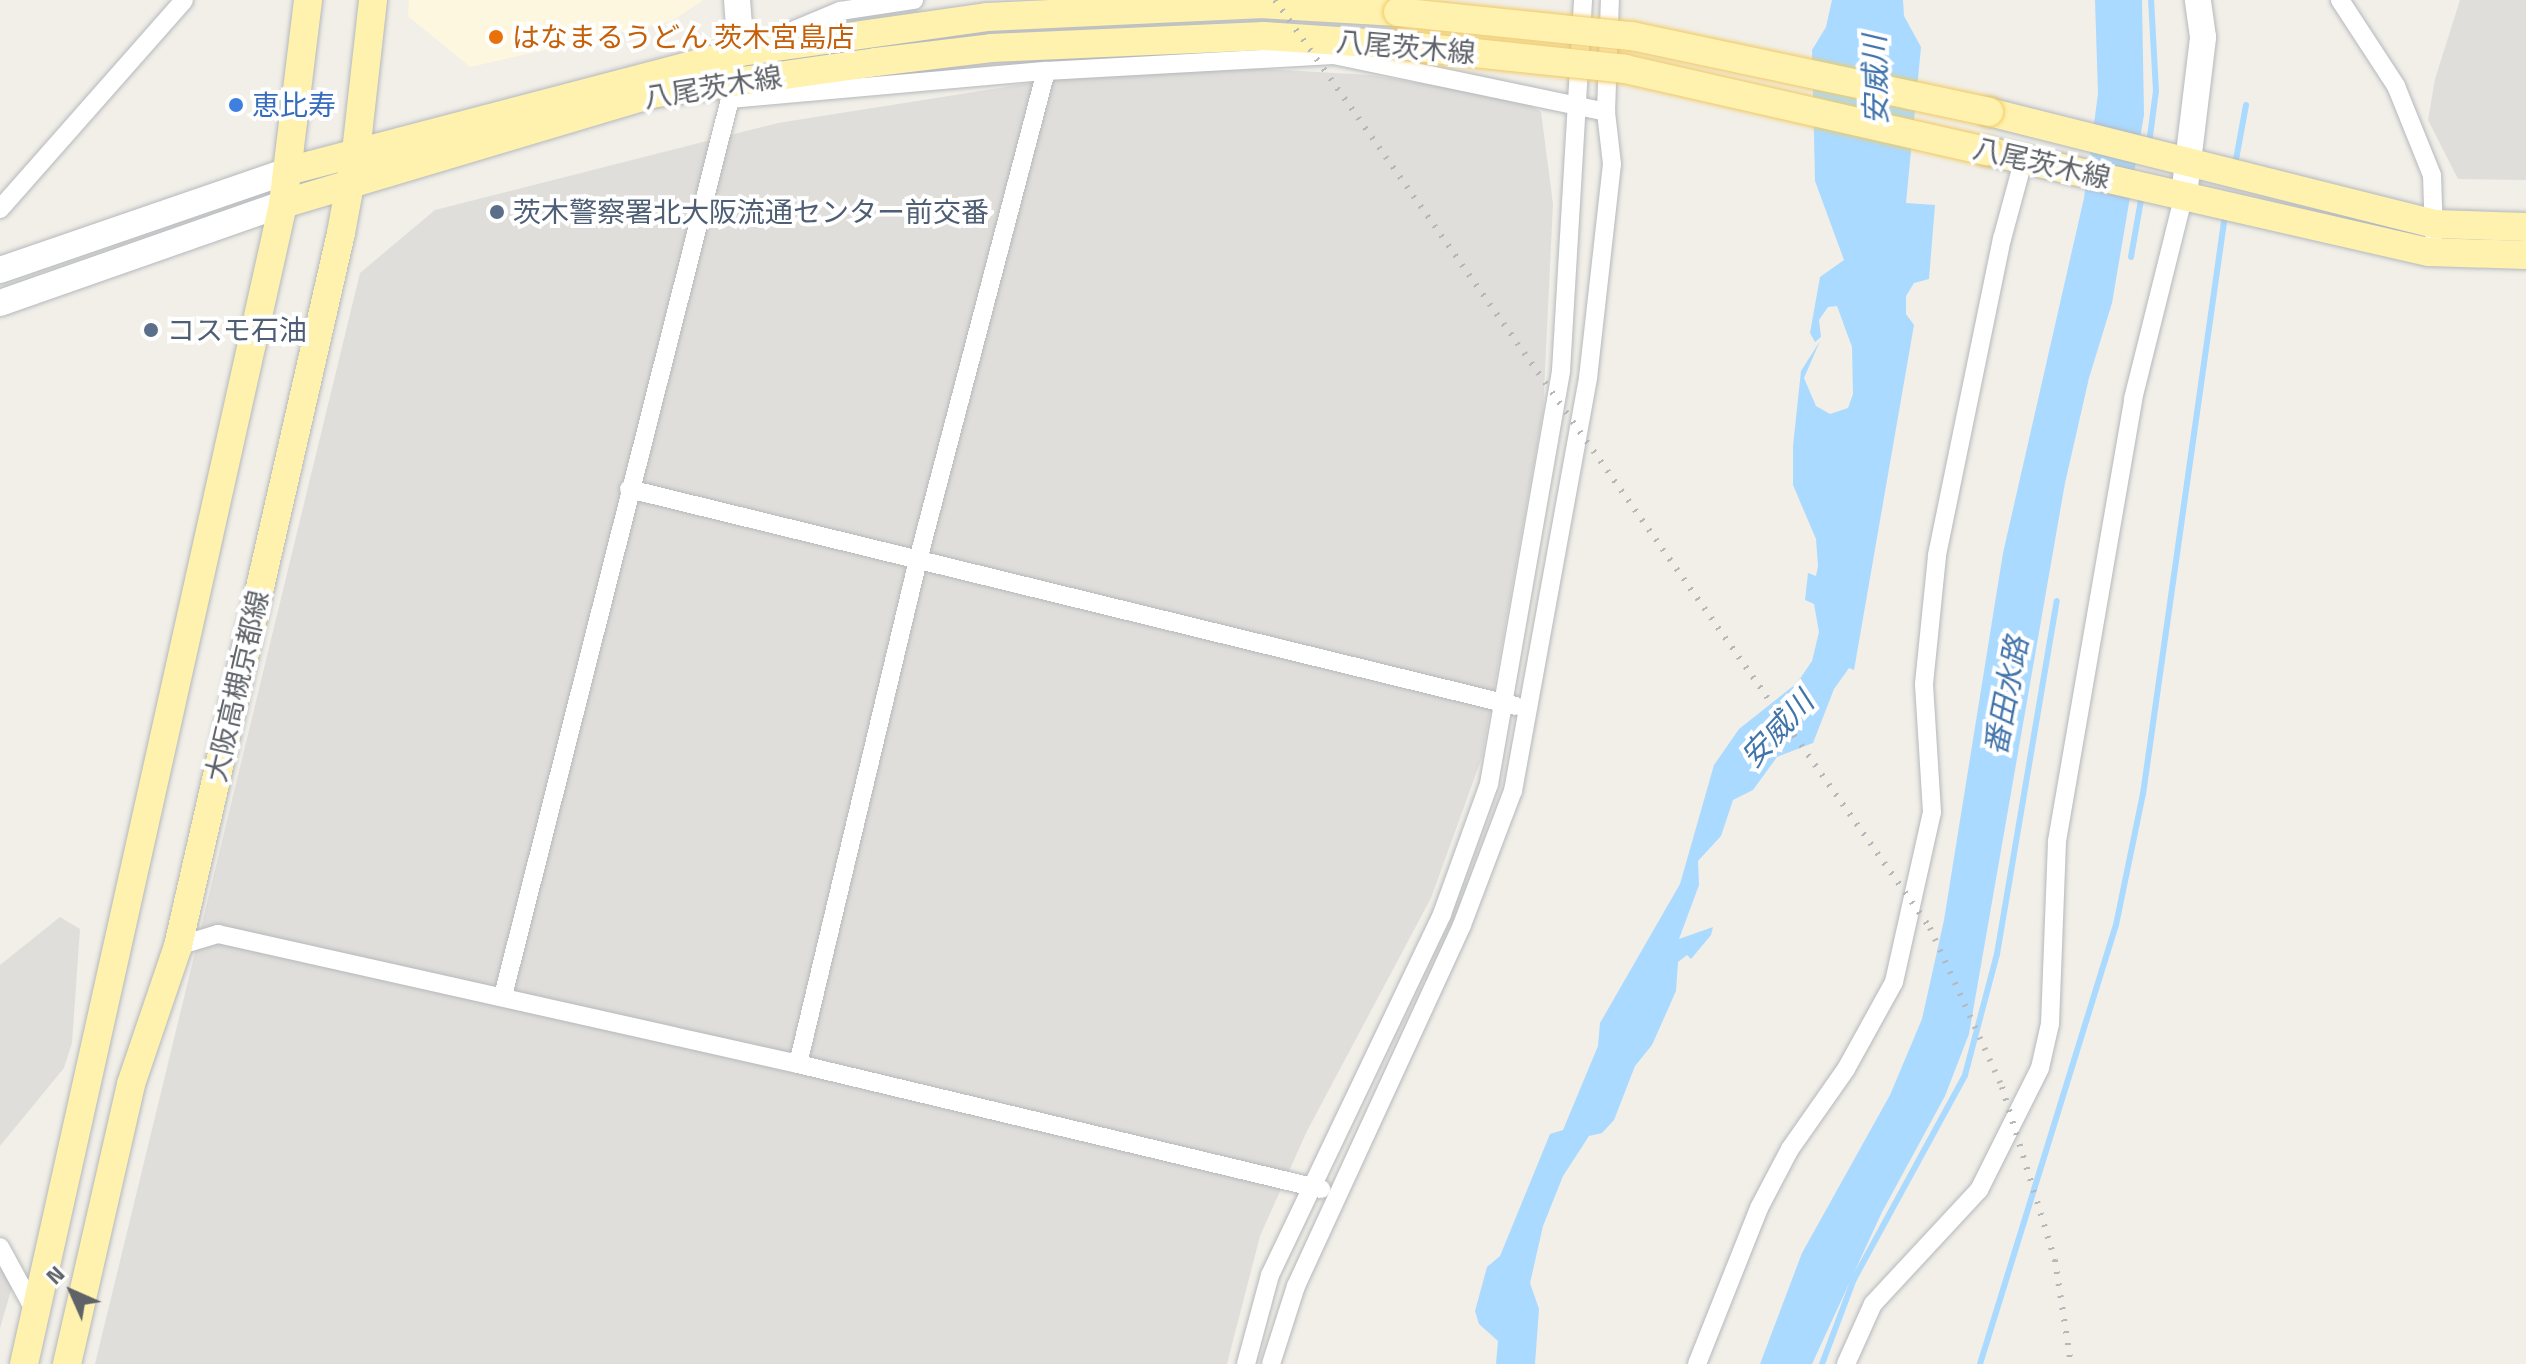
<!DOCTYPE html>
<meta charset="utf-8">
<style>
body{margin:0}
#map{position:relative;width:2526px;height:1364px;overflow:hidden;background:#f1efe8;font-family:"Titillium Web","Noto Sans JP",sans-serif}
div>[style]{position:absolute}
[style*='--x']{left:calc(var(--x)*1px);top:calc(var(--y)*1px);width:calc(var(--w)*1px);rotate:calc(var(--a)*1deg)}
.commercial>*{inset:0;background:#fef7e0}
.industrial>*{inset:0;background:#e0deda}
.water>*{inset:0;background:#aadaff}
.stream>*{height:6px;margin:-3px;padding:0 3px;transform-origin:3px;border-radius:3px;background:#aadaff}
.roads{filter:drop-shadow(0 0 2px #b5b8bc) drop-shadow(0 0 2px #b5b8bc)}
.street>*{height:18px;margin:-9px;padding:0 9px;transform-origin:9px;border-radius:9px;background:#fff}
.secondary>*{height:26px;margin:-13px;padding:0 13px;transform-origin:13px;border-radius:13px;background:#fff}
.primary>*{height:28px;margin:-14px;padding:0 14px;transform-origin:14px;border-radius:14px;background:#fff2af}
.rail>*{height:6px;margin-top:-3px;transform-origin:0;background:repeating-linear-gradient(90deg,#b6b7b8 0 2px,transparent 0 12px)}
.bridges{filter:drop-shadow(0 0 2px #f2c960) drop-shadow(0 0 2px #f2c960)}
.primary-bridge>*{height:28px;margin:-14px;padding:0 14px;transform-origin:14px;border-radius:14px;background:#fff2af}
.dots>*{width:22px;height:22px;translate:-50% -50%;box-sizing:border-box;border:4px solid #fff;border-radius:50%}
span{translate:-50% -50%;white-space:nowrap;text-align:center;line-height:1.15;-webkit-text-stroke:8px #fff;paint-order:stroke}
.food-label{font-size:28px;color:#c56008}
.left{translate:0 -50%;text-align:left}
.street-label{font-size:28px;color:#5f6368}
.shop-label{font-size:28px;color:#366cbe}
.service-label{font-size:28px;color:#4e5e75}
.water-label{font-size:30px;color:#4174aa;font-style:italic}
.north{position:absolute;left:32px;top:1252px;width:80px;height:80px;-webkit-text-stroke:6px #fff;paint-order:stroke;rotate:315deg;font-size:22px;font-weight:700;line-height:32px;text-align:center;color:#5f6368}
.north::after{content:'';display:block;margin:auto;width:28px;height:36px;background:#5f6368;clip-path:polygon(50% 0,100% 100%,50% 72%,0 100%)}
</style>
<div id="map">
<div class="commercial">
<div style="clip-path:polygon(409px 0,703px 0,672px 21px,470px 67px,408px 16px)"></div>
</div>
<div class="industrial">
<div style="clip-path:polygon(2460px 0,2526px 0,2526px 180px,2458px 179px,2428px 120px,2435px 79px)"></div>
<div style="clip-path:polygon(1246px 68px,1370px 75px,1522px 100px,1541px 112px,1553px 204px,1543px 412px,1482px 757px,1431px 898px,1307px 1131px,1260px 1236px,1227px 1364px,95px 1364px,360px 273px,435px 210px,778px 123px,1069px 77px)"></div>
<div style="clip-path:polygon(60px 917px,80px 929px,72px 1043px,64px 1068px,0 1146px,0 965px)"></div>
<div style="clip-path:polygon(0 1265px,12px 1287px,0 1328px)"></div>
</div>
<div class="water">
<div style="clip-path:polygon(1832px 0,1903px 0,1904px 16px,1921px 47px,1906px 203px,1935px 205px,1929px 279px,1914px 283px,1906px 296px,1906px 314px,1914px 325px,1854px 670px,1849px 668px,1834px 689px,1813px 743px,1777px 757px,1753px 790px,1733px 800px,1721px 836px,1698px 861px,1699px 885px,1679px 939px,1713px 927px,1711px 935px,1691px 959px,1687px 955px,1678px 962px,1676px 991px,1652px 1045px,1635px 1066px,1614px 1120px,1602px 1133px,1589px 1136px,1563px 1176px,1543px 1226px,1530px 1283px,1539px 1309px,1535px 1364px,1496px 1364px,1498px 1341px,1479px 1324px,1475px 1311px,1487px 1267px,1500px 1256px,1550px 1134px,1563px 1130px,1598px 1046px,1600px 1023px,1680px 884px,1714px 765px,1739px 729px,1797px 683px,1812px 661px,1819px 632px,1814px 604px,1805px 600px,1808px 573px,1816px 576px,1818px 566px,1816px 539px,1793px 485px,1793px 446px,1801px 371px,1820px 341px,1804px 378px,1816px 406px,1830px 414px,1848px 408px,1853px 394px,1852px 347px,1837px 306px,1828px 307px,1819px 320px,1821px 337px,1815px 342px,1810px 333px,1820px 277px,1844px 260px,1815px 181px,1812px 50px,1826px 27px)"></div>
<div style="clip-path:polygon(2095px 0,2142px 0,2144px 115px,2112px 303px,2089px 378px,2065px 483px,1969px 1034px,1945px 1096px,1882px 1212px,1812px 1364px,1760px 1364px,1802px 1253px,1890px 1095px,1922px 1019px,1944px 920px,2003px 553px,2084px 198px,2098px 94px)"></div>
</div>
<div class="stream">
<div style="--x:2149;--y:144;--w:53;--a:-82.5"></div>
<div style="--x:2156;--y:91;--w:91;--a:-93.1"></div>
<div style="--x:2235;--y:165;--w:61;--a:-79.6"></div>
<div style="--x:2131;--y:257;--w:64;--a:-80.1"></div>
<div style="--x:1822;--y:1364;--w:91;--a:-69.4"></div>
<div style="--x:1854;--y:1279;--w:232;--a:-61.4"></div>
<div style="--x:1965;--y:1075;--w:125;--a:-75.2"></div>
<div style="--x:1997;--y:954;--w:358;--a:-80.4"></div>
<div style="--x:1980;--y:1364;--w:460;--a:-72.8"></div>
<div style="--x:2116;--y:925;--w:134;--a:-78.4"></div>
<div style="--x:2143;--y:794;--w:585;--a:-81.94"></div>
</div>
<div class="roads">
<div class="street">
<div style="--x:2340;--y:0;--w:103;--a:56.9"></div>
<div style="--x:2396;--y:86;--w:96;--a:68"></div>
<div style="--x:2432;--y:175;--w:59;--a:88.1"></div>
<div style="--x:773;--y:39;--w:73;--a:-22.7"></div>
<div style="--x:840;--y:11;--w:75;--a:-8.5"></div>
<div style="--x:0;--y:209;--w:278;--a:-48.6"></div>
<div style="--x:629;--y:489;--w:913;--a:13.75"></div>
<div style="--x:178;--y:946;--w:42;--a:-16.7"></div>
<div style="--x:218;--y:934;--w:594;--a:12.63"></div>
<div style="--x:798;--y:1064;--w:538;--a:13.44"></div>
<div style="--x:503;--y:996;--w:925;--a:-75.8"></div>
<div style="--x:730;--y:99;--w:317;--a:-5.1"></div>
<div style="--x:1046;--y:71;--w:288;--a:-3.2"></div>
<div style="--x:1334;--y:55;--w:278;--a:11.8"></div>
<div style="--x:798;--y:1064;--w:518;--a:-76.61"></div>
<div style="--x:918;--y:560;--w:505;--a:-75.33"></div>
<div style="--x:0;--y:1247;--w:75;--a:61.4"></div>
<div style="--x:1246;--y:1364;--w:92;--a:-74.9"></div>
<div style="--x:1270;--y:1275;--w:400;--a:-64.5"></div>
<div style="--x:1442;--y:914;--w:138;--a:-70.1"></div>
<div style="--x:1489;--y:784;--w:419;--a:-80.1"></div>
<div style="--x:1561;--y:371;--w:372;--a:-86.6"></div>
<div style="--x:1271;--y:1364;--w:82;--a:-72.2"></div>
<div style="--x:1296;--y:1286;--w:397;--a:-65.3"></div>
<div style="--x:1462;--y:925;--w:143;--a:-69.2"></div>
<div style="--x:1513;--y:791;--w:420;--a:-79.7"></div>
<div style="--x:1588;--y:378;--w:215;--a:-83.6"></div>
<div style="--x:1612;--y:164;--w:52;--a:-96.6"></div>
<div style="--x:1606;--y:112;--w:112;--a:-88"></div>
<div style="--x:1697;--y:1364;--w:168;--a:-68.3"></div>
<div style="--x:1759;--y:1208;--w:67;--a:-62.3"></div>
<div style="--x:1790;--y:1149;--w:98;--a:-55"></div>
<div style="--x:1846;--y:1069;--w:99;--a:-61.1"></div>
<div style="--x:1894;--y:982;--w:174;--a:-77.4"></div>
<div style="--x:1932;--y:812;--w:128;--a:-93.6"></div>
<div style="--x:1924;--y:684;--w:130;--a:-84.2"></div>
<div style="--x:1937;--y:555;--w:323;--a:-78.4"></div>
<div style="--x:2002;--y:239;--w:84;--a:-74.8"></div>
<div style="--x:1846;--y:1364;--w:66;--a:-65.8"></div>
<div style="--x:1873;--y:1304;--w:156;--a:-47.1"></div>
<div style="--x:1979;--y:1190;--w:136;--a:-63.4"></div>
<div style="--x:2040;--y:1068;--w:45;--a:-77.2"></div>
<div style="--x:2050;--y:1024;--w:183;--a:-87.8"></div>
<div style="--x:2057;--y:841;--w:448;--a:-80.2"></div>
<div style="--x:2133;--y:399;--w:210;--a:-76"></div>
</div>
<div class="secondary">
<div style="--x:737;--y:0;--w:52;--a:85.6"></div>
<div style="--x:2184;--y:195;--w:159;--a:-83.1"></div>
<div style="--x:2203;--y:37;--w:37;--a:-98"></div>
<div style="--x:0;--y:270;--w:305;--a:-19"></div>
<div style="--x:0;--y:303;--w:300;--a:-19.3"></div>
</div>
<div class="primary">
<div style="--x:1989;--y:112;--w:461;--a:14.1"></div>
<div style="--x:2436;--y:224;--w:90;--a:1.9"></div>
<div style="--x:1987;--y:151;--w:453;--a:12.9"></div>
<div style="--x:2429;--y:252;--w:97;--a:1.8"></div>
<div style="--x:288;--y:171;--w:468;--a:-14.7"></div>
<div style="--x:741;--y:52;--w:248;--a:-8.1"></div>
<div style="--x:987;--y:17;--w:272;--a:-2.7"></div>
<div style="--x:1259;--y:4;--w:139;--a:3.3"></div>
<div style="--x:283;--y:204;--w:384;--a:-16.6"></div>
<div style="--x:651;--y:94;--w:227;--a:-8.1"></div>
<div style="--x:876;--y:62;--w:116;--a:-6.9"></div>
<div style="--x:991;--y:48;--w:273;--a:-2.5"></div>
<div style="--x:1264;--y:36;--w:134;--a:3.8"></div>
<div style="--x:24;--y:1364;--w:1189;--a:-77.41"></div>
<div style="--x:283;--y:204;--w:206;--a:-83"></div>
<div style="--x:67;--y:1364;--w:287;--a:-77.1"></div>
<div style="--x:131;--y:1084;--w:146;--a:-71.2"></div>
<div style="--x:178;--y:946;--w:731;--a:-77.12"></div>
<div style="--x:341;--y:233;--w:82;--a:-79.5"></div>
<div style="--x:356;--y:152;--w:153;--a:-83.6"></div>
</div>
</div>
<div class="rail">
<div style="--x:1275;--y:0;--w:1136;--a:54.78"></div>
<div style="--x:1930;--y:928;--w:175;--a:65.6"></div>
<div style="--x:2002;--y:1087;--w:181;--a:73"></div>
<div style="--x:2055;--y:1260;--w:105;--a:81.3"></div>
</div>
<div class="bridges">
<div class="primary-bridge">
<div style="--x:1398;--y:12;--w:235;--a:5.9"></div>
<div style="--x:1632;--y:36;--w:365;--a:12"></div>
<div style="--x:1398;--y:45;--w:228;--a:6"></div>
<div style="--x:1625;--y:69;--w:371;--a:12.8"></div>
</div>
</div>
<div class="dots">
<div style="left:496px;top:37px;background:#e8710a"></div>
<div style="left:236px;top:105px;background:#3f7fe0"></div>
<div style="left:497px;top:212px;background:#5c6f8a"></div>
<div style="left:151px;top:330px;background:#5c6f8a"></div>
</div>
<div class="food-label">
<span class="left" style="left:512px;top:37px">はなまるうどん 茨木宮島店</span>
</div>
<div class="street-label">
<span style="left:1406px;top:47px;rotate:5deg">八尾茨木線</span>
<span style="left:713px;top:87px;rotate:-9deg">八尾茨木線</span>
<span style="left:2042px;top:163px;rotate:13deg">八尾茨木線</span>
<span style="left:237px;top:686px;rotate:-77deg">大阪高槻京都線</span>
</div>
<div class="shop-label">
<span class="left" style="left:252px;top:105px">恵比寿</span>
</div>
<div class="service-label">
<span class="left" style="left:513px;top:212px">茨木警察署北大阪流通センター前交番</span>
<span class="left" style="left:167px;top:330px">コスモ石油</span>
</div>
<div class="water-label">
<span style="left:1875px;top:80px;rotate:-91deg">安威川</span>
<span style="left:2006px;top:696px;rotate:-79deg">番田水路</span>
<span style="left:1777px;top:729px;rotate:-47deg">安威川</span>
</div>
<div class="north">N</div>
</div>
